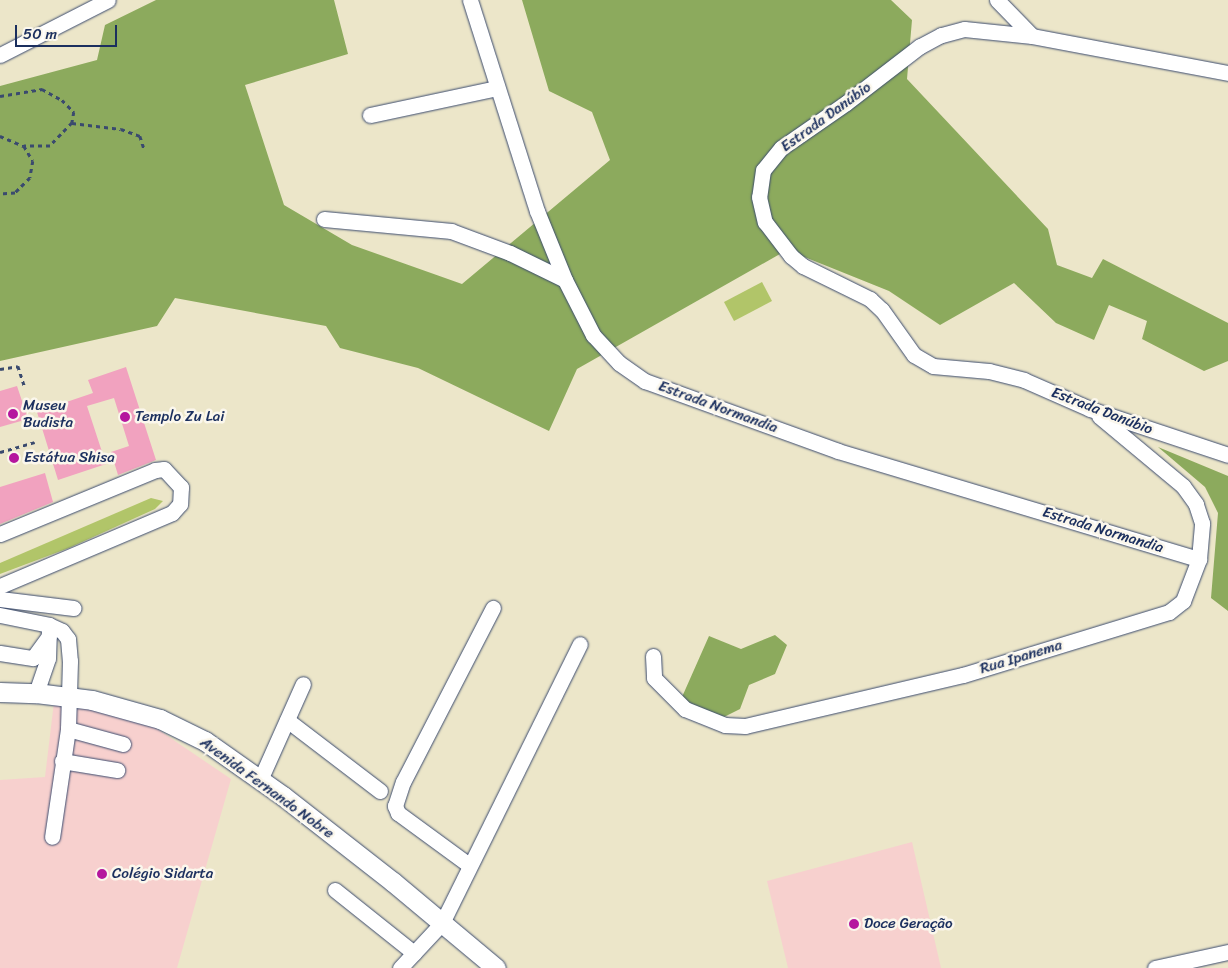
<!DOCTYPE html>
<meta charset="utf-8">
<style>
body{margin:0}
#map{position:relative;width:1228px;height:968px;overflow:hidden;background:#ece6c9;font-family:Sriracha,sans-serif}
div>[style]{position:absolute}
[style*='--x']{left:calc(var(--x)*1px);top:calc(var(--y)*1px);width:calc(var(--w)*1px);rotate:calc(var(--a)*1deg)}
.built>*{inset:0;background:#f7d0ce}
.green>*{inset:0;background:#b1c569}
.forest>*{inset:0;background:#8caa5d}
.building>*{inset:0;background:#f1a2bf}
.path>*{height:2.5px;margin-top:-1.25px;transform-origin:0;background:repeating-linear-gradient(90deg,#3a4a6e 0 4px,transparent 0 8px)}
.roads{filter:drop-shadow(0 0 1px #3a4a6e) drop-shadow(0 0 1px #3a4a6e)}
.minor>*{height:15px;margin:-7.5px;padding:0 7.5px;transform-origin:7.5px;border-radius:7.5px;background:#fff}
.major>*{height:19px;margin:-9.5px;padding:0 9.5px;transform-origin:9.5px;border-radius:9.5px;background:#fff}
.dots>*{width:14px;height:14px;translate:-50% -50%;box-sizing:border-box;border:2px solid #fbf7ec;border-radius:50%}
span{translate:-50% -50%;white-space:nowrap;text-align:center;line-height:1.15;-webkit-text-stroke:5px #fbf7ec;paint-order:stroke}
.street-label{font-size:15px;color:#1b2f5e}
.poi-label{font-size:15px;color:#1b2f5e}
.left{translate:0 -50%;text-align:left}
.scale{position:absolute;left:15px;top:25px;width:102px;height:22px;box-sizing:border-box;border:2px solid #1b2f5e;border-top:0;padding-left:6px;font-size:15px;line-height:18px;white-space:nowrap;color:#1b2f5e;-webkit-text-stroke:4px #fbf7ec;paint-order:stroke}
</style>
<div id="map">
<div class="built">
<div style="clip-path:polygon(54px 702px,101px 708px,147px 722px,231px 779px,177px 968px,0 968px,0 780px,45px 777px)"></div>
<div style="clip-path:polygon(912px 842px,941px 968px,788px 968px,767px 881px)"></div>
</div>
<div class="green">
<div style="clip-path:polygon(762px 282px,772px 301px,734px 321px,724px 302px)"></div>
<div style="clip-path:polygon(151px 498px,163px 501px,155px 509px,69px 548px,0 574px,0 563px)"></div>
</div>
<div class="forest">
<div style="clip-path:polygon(156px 0,334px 0,348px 54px,245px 85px,284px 205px,352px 245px,462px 284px,610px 160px,592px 112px,549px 91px,522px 0,891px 0,912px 20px,907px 79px,1048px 229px,1057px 265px,1092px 278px,1103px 259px,1228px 323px,1228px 361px,1204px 371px,1142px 339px,1147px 321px,1109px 305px,1094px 340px,1056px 323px,1014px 283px,940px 325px,889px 291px,787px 250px,577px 369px,549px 431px,418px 368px,340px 348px,326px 326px,175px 298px,157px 326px,0 361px,0 86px,97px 60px,105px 25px)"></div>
<div style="clip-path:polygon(1158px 447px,1228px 476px,1228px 611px,1211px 598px,1218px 513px,1205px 487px)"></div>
<div style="clip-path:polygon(775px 635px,787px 645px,775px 674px,749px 685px,740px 709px,720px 719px,689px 713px,682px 697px,709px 636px,741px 649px)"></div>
</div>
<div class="building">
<div style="clip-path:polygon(126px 367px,156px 460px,118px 475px,111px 452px,129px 446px,114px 398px,87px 406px,106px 464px,58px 480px,37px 412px,93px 393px,88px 380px)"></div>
<div style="clip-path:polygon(17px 386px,28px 419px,0 427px,0 391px)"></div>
<div style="clip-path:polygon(45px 473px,53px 502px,0 524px,0 487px)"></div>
</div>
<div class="path">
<div style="--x:0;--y:96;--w:43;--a:-9.5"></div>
<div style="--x:42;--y:89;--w:23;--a:29"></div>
<div style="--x:62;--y:100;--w:17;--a:45"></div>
<div style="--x:74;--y:112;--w:11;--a:100"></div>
<div style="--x:72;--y:123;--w:32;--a:134"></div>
<div style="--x:50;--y:146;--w:26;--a:180"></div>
<div style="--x:72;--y:123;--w:49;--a:7"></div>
<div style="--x:121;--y:129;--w:20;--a:20"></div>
<div style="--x:140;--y:136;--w:13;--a:72"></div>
<div style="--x:0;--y:136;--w:26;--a:23"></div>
<div style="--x:24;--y:146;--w:17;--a:59"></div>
<div style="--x:33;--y:161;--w:17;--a:100"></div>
<div style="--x:30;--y:178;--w:21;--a:135"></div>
<div style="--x:15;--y:193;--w:15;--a:176"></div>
<div style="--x:0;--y:369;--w:18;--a:-9"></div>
<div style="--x:18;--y:366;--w:22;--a:72"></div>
<div style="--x:0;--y:452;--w:36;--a:-16"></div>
</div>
<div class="roads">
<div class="minor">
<div style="--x:470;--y:0;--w:221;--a:72.4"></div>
<div style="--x:537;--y:211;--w:74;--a:67.9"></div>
<div style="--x:565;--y:280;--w:62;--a:63"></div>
<div style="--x:593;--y:335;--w:38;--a:47"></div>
<div style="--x:619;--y:363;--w:32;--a:35"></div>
<div style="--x:645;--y:381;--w:205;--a:19.9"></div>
<div style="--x:838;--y:451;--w:377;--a:16.7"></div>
<div style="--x:997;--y:0;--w:50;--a:45.8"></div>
<div style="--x:0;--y:55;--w:121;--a:-27"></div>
<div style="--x:1228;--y:73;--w:199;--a:-169.3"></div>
<div style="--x:1032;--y:36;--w:68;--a:-174.1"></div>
<div style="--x:964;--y:29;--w:24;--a:165"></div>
<div style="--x:941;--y:35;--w:24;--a:152"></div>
<div style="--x:920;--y:46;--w:93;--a:142.4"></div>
<div style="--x:846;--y:103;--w:79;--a:145.3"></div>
<div style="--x:781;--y:148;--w:28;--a:129"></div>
<div style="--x:763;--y:170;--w:27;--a:98"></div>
<div style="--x:759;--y:197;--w:26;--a:77"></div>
<div style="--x:765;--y:222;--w:43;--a:52.6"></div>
<div style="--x:791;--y:256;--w:16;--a:40"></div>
<div style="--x:803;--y:266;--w:75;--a:26.2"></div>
<div style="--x:870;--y:299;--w:16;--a:43"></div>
<div style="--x:882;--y:310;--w:55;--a:54.6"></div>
<div style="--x:914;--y:355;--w:22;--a:30"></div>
<div style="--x:933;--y:366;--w:56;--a:5.1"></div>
<div style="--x:989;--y:371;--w:36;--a:14"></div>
<div style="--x:1024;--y:380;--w:72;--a:23.7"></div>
<div style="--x:1090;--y:409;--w:145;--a:18.4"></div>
<div style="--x:370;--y:115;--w:130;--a:-12"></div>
<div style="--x:324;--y:219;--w:128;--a:5.4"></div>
<div style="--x:451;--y:231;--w:63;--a:20.4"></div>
<div style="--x:510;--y:253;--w:61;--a:26.1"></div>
<div style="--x:0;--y:534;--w:168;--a:-22.4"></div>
<div style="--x:155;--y:470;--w:9;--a:-6"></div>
<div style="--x:164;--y:469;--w:25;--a:47"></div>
<div style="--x:181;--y:487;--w:17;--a:93"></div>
<div style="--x:180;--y:504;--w:12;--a:132"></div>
<div style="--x:172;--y:513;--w:187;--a:157"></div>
<div style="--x:0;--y:599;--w:74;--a:7"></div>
<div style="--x:0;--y:615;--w:50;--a:11.5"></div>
<div style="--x:49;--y:625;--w:14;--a:25"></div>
<div style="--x:62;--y:631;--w:10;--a:53"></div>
<div style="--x:68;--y:639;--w:22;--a:85"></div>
<div style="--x:70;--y:661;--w:68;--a:91.7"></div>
<div style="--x:68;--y:729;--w:109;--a:98.4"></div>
<div style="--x:0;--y:653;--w:33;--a:9"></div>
<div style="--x:33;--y:658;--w:27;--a:-54"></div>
<div style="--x:653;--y:656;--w:22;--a:87"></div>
<div style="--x:654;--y:678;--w:44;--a:45"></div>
<div style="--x:685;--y:709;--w:43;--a:21.8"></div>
<div style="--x:725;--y:725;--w:20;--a:3"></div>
<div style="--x:745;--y:726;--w:224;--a:-13.2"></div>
<div style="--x:963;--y:675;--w:215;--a:-17"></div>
<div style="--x:1169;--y:612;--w:18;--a:-38"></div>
<div style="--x:1183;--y:601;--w:45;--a:-69.1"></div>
<div style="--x:1199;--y:559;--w:36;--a:-85"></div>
<div style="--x:1202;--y:523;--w:20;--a:-108"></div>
<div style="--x:1196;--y:504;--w:22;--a:-126"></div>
<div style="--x:1183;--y:486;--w:109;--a:-140.2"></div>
<div style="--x:36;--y:693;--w:37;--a:-71"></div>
<div style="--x:48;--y:658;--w:33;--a:-88"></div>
<div style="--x:287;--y:720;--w:117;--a:37.4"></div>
<div style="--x:68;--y:729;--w:57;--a:15.3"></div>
<div style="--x:62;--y:761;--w:56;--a:9.3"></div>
<div style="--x:260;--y:780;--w:105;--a:-65.9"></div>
<div style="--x:469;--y:865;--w:88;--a:-143.8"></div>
<div style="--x:398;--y:813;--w:8;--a:-113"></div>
<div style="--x:395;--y:806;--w:25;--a:-72"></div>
<div style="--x:403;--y:782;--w:196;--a:-62.7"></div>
<div style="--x:335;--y:890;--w:101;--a:38.6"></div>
<div style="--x:400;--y:968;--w:62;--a:-47"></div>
<div style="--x:442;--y:923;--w:311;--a:-63.7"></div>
<div style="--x:1155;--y:968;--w:75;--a:-12.4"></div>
</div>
<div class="major">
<div style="--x:0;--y:692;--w:36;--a:2"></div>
<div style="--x:36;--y:693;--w:56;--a:7.1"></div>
<div style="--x:92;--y:700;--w:71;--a:15.6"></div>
<div style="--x:160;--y:719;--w:50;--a:26.1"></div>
<div style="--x:205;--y:741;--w:95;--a:35.2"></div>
<div style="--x:283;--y:796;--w:140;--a:38"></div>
<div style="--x:393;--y:882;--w:134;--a:39.9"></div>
</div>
</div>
<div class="dots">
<div style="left:13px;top:414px;background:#b5179e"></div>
<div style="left:125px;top:417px;background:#b5179e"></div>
<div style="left:14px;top:458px;background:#b5179e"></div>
<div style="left:102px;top:874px;background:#b5179e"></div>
<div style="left:854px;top:924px;background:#b5179e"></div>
</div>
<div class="street-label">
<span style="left:826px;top:117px;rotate:-36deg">Estrada Danúbio</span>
<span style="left:718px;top:407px;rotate:20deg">Estrada Normandia</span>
<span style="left:1102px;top:411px;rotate:21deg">Estrada Danúbio</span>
<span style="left:1103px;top:530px;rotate:17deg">Estrada Normandia</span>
<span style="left:1021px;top:657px;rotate:-17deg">Rua Ipanema</span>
<span style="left:267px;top:788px;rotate:36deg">Avenida Fernando Nobre</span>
</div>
<div class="poi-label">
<span class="left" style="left:23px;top:414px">Museu<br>Budista</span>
<span class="left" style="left:135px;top:417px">Templo Zu Lai</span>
<span class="left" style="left:24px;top:458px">Estátua Shisa</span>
<span class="left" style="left:112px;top:874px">Colégio Sidarta</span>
<span class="left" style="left:864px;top:924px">Doce Geração</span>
</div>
<div class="scale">50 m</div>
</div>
